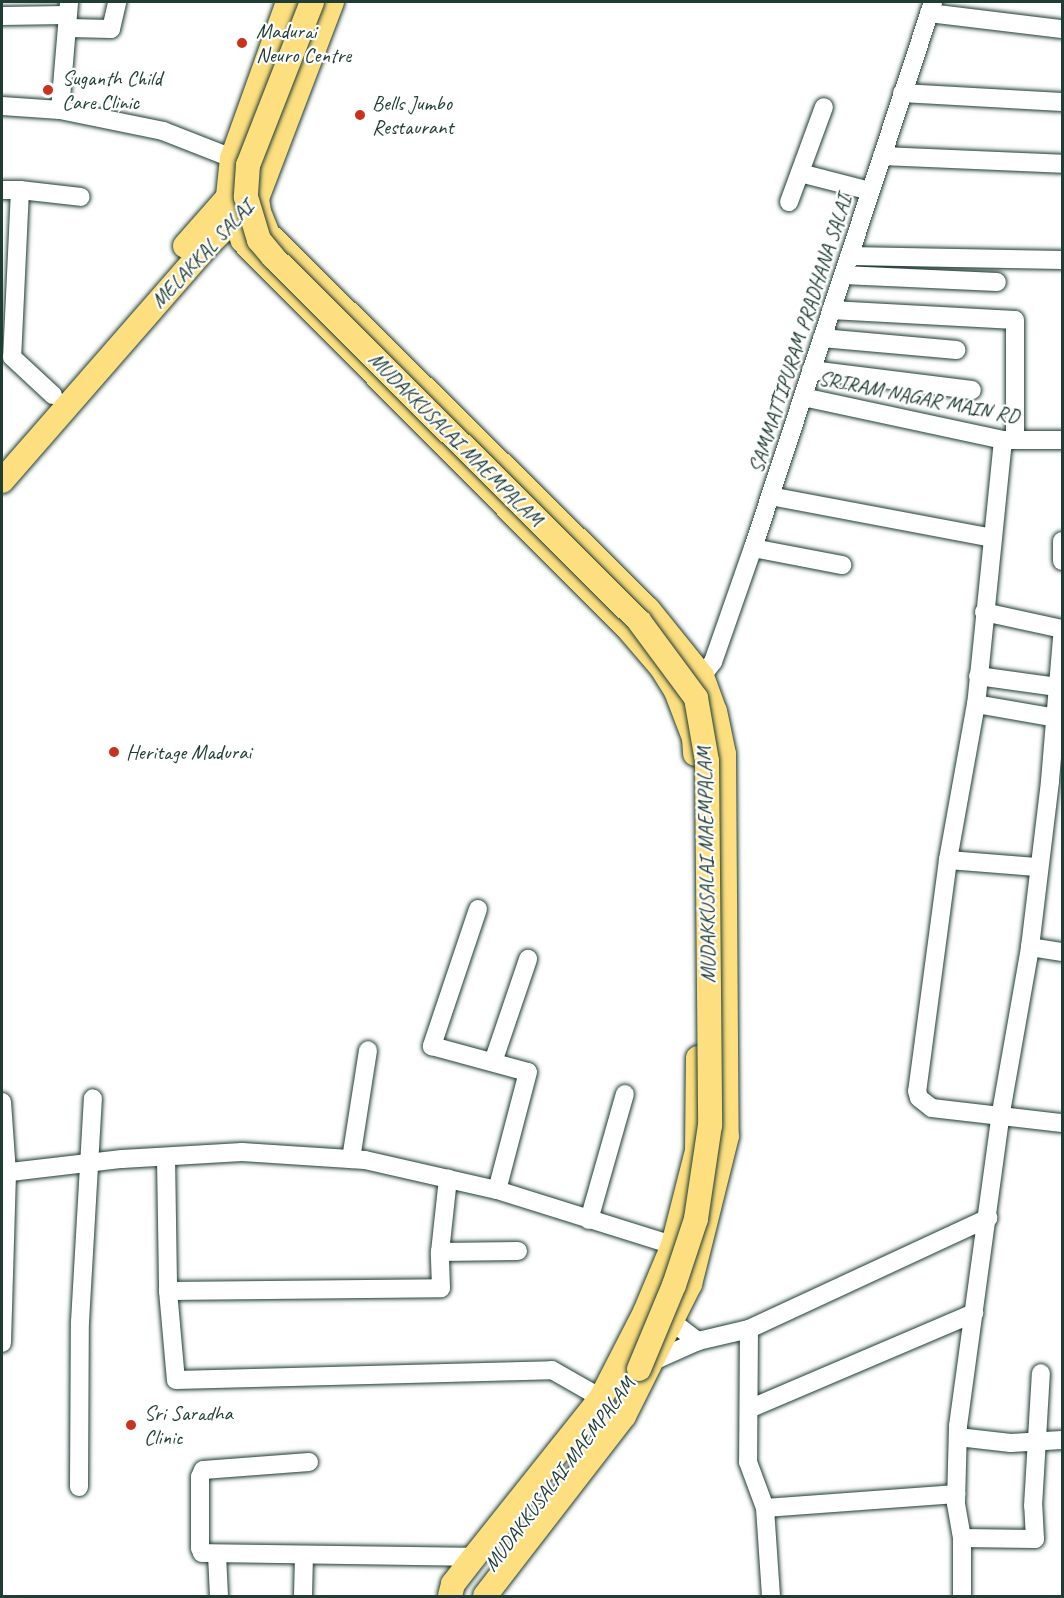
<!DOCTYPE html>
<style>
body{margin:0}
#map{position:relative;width:1064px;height:1598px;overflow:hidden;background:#fff;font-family:Caveat,sans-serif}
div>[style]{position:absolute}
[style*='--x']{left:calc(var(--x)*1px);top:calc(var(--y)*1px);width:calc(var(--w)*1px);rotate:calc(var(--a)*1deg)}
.roads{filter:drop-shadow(0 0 2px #1f3d34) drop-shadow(0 0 2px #1f3d34)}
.minor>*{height:18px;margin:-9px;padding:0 9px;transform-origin:9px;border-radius:9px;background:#fff}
.major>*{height:24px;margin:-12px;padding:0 12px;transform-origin:12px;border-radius:12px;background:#fddf80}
.bridges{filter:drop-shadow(0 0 2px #1f3d34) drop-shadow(0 0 2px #1f3d34)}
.major-bridge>*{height:24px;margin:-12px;padding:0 12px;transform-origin:12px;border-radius:12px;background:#fddf80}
.dots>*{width:16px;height:16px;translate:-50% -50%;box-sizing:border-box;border:3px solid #fff;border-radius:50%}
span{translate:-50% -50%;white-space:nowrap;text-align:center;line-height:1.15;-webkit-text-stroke:4.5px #fff;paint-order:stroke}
.poi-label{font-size:21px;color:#1f3d34}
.left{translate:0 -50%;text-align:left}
.street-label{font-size:21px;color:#1f3d34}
.frame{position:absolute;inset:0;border:3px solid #1f3d34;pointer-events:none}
</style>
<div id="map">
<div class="roads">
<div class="minor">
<div style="--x:929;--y:13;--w:134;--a:6.9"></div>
<div style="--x:2;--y:16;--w:65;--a:-0.9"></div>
<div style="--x:69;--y:28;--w:42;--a:1.4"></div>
<div style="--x:111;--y:29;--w:28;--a:-77"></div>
<div style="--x:902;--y:93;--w:160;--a:3.2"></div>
<div style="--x:2;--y:106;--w:58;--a:3.9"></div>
<div style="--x:60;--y:110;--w:105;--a:11.5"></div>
<div style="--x:163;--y:131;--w:74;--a:21.4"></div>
<div style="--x:60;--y:110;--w:108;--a:-85.2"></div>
<div style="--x:882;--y:156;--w:180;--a:2.5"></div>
<div style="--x:800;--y:173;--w:72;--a:14.4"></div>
<div style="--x:2;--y:190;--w:18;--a:0"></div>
<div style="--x:20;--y:190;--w:167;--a:92.7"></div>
<div style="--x:12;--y:357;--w:56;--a:42.8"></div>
<div style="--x:20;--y:190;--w:61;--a:6.5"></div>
<div style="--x:789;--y:202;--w:101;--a:-69.8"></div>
<div style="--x:849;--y:256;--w:213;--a:1.1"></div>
<div style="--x:843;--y:275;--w:154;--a:2.6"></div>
<div style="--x:831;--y:310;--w:184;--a:3.1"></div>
<div style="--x:1015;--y:320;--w:120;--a:90"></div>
<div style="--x:822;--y:338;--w:135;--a:5.1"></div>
<div style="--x:811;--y:370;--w:162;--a:7.1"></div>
<div style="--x:803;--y:397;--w:205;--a:12.1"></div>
<div style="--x:1003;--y:440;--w:59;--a:0"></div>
<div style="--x:1003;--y:440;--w:265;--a:95.8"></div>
<div style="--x:976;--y:704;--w:87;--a:9.9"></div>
<div style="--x:770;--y:496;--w:226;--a:10.7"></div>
<div style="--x:753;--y:548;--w:91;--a:10.8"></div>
<div style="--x:1062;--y:561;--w:20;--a:-90"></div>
<div style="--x:984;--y:612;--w:80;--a:12.3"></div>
<div style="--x:702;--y:676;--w:18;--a:-52"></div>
<div style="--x:713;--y:662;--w:121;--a:-70.7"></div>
<div style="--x:753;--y:548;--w:575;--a:-71.75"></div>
<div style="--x:978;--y:676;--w:80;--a:7.9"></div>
<div style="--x:976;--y:704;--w:158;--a:100.2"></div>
<div style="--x:948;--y:860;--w:233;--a:97.6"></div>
<div style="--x:917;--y:1091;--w:7;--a:74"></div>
<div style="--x:919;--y:1098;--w:16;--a:38"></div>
<div style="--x:932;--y:1108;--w:131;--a:6.6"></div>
<div style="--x:948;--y:860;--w:89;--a:4.5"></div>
<div style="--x:478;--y:909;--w:145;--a:108.6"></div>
<div style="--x:432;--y:1046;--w:99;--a:15.2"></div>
<div style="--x:528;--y:1072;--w:122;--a:104.7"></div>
<div style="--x:1030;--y:947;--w:32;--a:9"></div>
<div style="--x:493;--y:1062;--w:109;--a:-71.2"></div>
<div style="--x:2;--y:1102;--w:71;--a:86"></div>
<div style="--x:7;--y:1173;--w:170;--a:91.7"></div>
<div style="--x:166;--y:1157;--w:134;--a:89.1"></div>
<div style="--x:168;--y:1291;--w:273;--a:-0.6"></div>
<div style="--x:441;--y:1288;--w:36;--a:-92"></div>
<div style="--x:440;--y:1252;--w:78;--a:-0.7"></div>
<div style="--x:351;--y:1159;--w:110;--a:-81.1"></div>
<div style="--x:2;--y:1173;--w:121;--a:-6.7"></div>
<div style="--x:122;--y:1159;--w:120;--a:-3.3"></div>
<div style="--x:242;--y:1152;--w:123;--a:3.7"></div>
<div style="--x:365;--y:1160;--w:135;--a:12.8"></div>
<div style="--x:497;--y:1190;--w:184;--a:17.4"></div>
<div style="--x:589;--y:1220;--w:131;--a:-74.1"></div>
<div style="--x:440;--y:1252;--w:74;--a:-83.8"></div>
<div style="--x:168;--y:1291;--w:89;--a:84.9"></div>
<div style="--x:176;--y:1380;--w:376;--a:-1.5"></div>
<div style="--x:552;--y:1370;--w:56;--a:29.7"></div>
<div style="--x:671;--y:1321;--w:34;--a:37"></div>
<div style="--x:749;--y:1329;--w:133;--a:90.4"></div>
<div style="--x:748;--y:1462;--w:49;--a:69.7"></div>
<div style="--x:765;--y:1508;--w:88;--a:86.1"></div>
<div style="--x:651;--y:1362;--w:51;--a:-24.1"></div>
<div style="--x:698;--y:1341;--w:52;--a:-13.2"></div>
<div style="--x:749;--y:1329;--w:264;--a:-24.9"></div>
<div style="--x:749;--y:1409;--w:245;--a:-23.1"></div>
<div style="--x:958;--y:1437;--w:53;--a:6.5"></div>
<div style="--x:1011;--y:1443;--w:51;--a:-3.4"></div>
<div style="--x:309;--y:1462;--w:106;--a:175.7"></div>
<div style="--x:203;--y:1470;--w:8;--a:113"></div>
<div style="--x:200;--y:1477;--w:71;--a:90"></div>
<div style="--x:200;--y:1548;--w:5;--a:68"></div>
<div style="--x:202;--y:1553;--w:272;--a:0.8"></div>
<div style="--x:79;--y:1487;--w:165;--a:-89.7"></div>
<div style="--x:80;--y:1322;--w:224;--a:-86.7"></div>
<div style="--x:765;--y:1508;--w:192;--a:-4.2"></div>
<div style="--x:962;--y:1538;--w:73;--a:0.8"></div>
<div style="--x:1035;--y:1539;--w:33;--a:-93"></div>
<div style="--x:1033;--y:1506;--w:133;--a:-86.6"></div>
<div style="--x:217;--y:1555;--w:41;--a:87.2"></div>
<div style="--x:303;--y:1596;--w:41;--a:-88.6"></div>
<div style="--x:962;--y:1596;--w:58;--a:-90"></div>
<div style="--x:962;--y:1538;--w:36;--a:-100"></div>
<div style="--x:956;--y:1503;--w:77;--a:-88.5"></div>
<div style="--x:958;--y:1426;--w:311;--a:-82.2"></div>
<div style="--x:1000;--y:1118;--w:174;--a:-80"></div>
<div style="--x:1030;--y:947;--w:167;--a:-83.1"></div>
<div style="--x:1050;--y:781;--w:144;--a:-85.2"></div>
</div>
<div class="major">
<div style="--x:288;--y:2;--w:166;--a:109.7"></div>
<div style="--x:232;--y:158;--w:39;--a:96"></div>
<div style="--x:228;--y:197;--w:46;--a:71.2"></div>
<div style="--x:243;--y:241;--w:549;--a:45.22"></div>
<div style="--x:630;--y:631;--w:48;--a:49.3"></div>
<div style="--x:661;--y:667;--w:28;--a:58"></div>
<div style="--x:676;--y:691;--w:50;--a:69"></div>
<div style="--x:694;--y:738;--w:16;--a:86"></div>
<div style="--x:332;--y:2;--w:210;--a:110.9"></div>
<div style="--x:257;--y:198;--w:14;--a:82"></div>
<div style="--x:259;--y:212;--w:24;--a:68"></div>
<div style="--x:268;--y:234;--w:534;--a:44.62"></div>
<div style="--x:648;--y:609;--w:86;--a:51.1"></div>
<div style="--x:702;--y:676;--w:37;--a:70"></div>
<div style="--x:715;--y:711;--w:44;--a:78.2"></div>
<div style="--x:724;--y:754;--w:382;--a:89.6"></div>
<div style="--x:727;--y:1136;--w:153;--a:104"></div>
<div style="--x:690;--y:1284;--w:148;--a:116.6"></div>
<div style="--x:624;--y:1416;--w:227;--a:127.7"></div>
<div style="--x:185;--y:246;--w:65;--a:-48.7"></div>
<div style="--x:228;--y:197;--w:11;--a:5"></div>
<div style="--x:2;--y:481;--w:312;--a:-48.9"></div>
<div style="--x:207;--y:246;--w:52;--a:-45"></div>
<div style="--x:450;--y:1596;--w:12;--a:-76"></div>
<div style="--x:453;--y:1584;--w:34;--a:-52"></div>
<div style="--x:474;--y:1557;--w:203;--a:-51.4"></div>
<div style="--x:601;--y:1398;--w:97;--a:-62.9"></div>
<div style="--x:645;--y:1312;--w:73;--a:-67.3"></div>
<div style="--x:673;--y:1245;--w:97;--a:-75.7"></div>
<div style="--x:697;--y:1151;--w:93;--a:-89.4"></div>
</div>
</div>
<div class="bridges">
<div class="major-bridge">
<div style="--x:312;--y:2;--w:175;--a:111.4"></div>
<div style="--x:248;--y:165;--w:32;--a:94"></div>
<div style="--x:246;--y:197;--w:45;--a:73.2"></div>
<div style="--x:259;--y:240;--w:23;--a:50"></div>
<div style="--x:274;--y:258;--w:515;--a:44.84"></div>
<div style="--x:639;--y:621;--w:96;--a:53.5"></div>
<div style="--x:696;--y:698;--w:64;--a:80.1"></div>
<div style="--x:707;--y:761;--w:364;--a:89.5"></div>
<div style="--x:710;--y:1125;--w:95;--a:98.5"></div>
<div style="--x:696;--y:1219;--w:70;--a:108.4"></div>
<div style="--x:674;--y:1285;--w:91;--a:112.6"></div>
</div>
</div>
<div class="dots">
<div style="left:242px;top:43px;background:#c8321e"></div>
<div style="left:48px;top:90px;background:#c8321e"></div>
<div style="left:360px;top:115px;background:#c8321e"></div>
<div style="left:114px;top:752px;background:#c8321e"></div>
<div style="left:131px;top:1425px;background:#c8321e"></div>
</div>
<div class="poi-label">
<span class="left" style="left:256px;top:43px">Madurai<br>Neuro Centre</span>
<span class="left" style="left:62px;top:90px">Suganth Child<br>Care Clinic</span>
<span class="left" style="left:372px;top:115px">Bells Jumbo<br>Restaurant</span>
<span class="left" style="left:126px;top:752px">Heritage Madurai</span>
<span class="left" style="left:144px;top:1425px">Sri Saradha<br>Clinic</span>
</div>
<div class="street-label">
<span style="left:202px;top:254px;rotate:-47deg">MELAKKAL SALAI</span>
<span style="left:800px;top:334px;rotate:-72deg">SAMMATTIPURAM PRADHANA SALAI</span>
<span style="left:919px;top:397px;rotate:11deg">SRIRAM NAGAR MAIN RD</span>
<span style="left:456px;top:439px;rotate:45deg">MUDAKKUSALAI MAEMPALAM</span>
<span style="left:706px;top:865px;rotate:-91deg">MUDAKKUSALAI MAEMPALAM</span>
<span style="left:559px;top:1474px;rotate:-53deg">MUDAKKUSALAI MAEMPALAM</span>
</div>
<div class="frame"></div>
</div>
